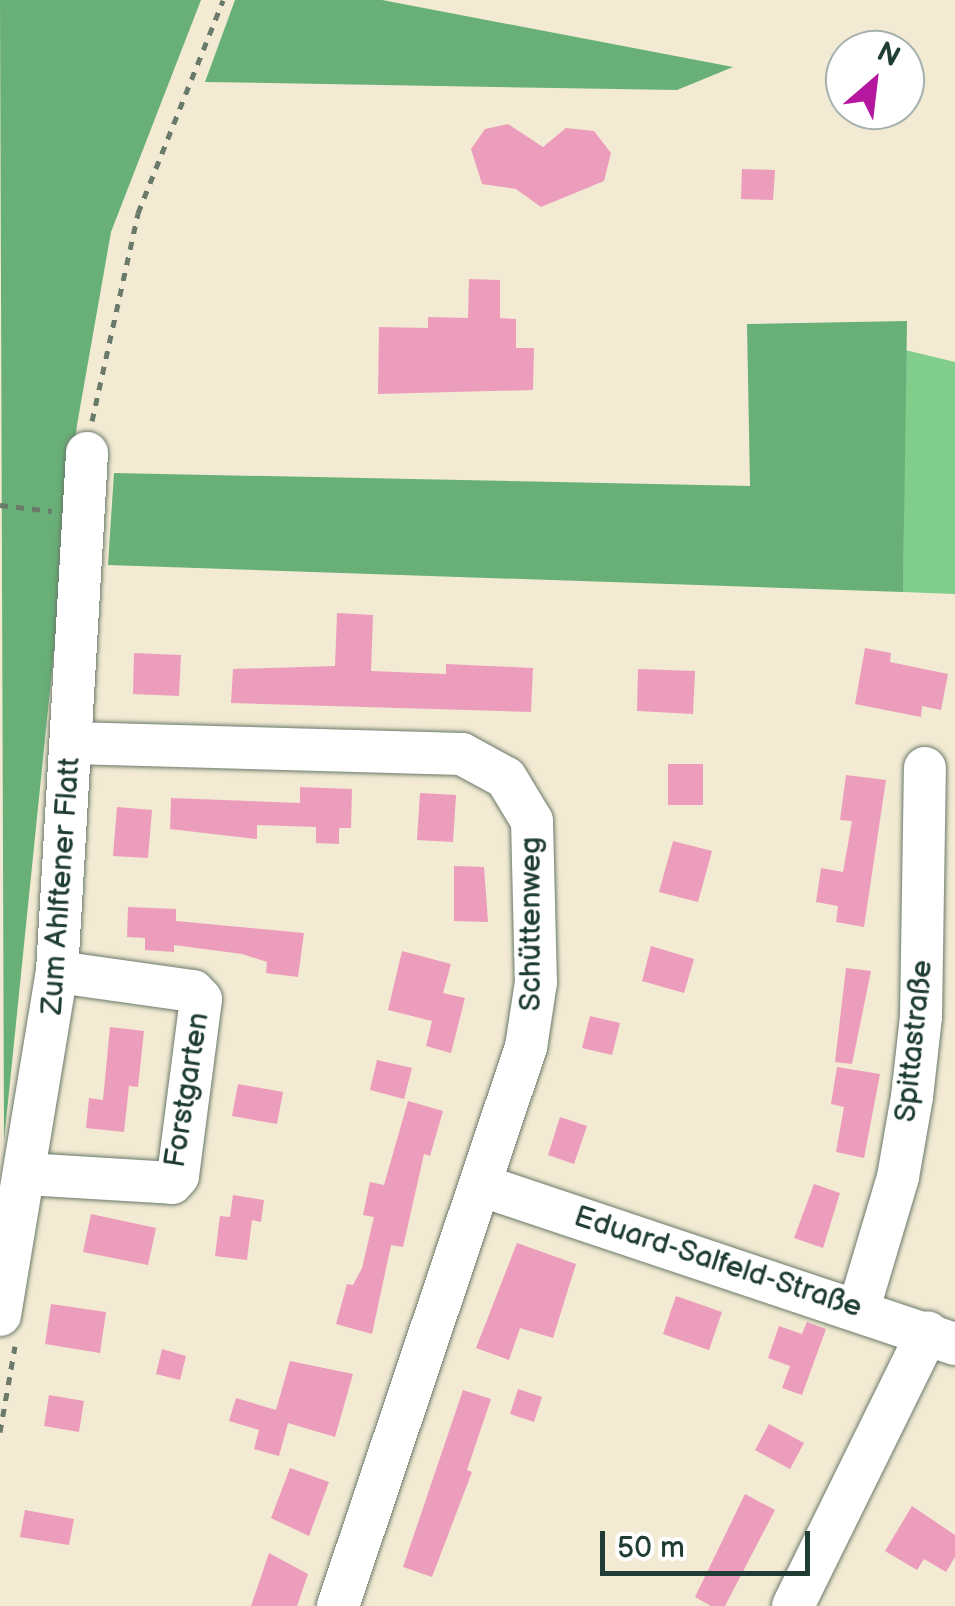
<!DOCTYPE html>
<meta charset="utf-8">
<style>
body{margin:0}
#map{position:relative;width:955px;height:1606px;overflow:hidden;background:#f2ead2;font-family:"Balsamiq Sans",sans-serif}
div>[style]{position:absolute}
[style*='--x']{left:calc(var(--x)*1px);top:calc(var(--y)*1px);width:calc(var(--w)*1px);rotate:calc(var(--a)*1deg)}
.green>*{inset:0;background:#81cd8b}
.forest>*{inset:0;background:#68b077}
.building>*{inset:0;background:#ed9dbc}
.path>*{height:5px;margin-top:-2.5px;transform-origin:0;background:repeating-linear-gradient(90deg,#697a6b 0 8px,transparent 0 16px)}
.roads{filter:drop-shadow(0 0 2px #697a6b) drop-shadow(0 0 2px #697a6b)}
.minor>*{height:42px;margin:-21px;padding:0 21px;transform-origin:21px;border-radius:21px;background:#fff}
span{translate:-50% -50%;white-space:nowrap;text-align:center;line-height:1.15;-webkit-text-stroke:8px #fff;paint-order:stroke}
.street-label{font-size:30px;color:#1f3d34}
.north{position:absolute;left:825px;top:30px;width:100px;height:100px;box-sizing:border-box;background:#fff;border:2px solid #a5b1ae;border-radius:50%;rotate:28deg;font-size:28px;font-weight:700;line-height:40px;text-align:center;color:#1f3d34}
.north::after{content:'';display:block;margin:auto;width:35px;height:45px;background:#b5179e;clip-path:polygon(50% 0,100% 100%,50% 72%,0 100%)}
.scale{position:absolute;left:600px;top:1531px;width:210px;height:45px;box-sizing:border-box;border:5px solid #1f3d34;border-top:0;padding-left:12px;font-size:30px;line-height:35px;white-space:nowrap;color:#1f3d34;-webkit-text-stroke:8px #fff;paint-order:stroke}
</style>
<div id="map">
<div class="green">
<div style="clip-path:polygon(905px 350px,955px 362px,955px 594px,903px 592px)"></div>
</div>
<div class="forest">
<div style="clip-path:polygon(0 0,201px 0,111px 232px,77px 425px,4px 1141px)"></div>
<div style="clip-path:polygon(235px 0,382px 0,733px 67px,677px 90px,205px 82px)"></div>
<div style="clip-path:polygon(907px 321px,903px 592px,108px 565px,114px 473px,750px 486px,747px 324px)"></div>
</div>
<div class="building">
<div style="clip-path:polygon(508px 124px,543px 147px,566px 128px,594px 131px,611px 153px,604px 181px,541px 207px,516px 189px,482px 184px,471px 149px,485px 129px)"></div>
<div style="clip-path:polygon(742px 169px,775px 170px,773px 200px,741px 199px)"></div>
<div style="clip-path:polygon(469px 279px,500px 280px,500px 318px,516px 319px,516px 348px,534px 348px,533px 390px,378px 394px,379px 327px,428px 328px,428px 317px,468px 318px)"></div>
<div style="clip-path:polygon(337px 613px,373px 615px,371px 671px,446px 674px,446px 664px,533px 668px,531px 712px,231px 703px,233px 669px,335px 666px)"></div>
<div style="clip-path:polygon(865px 648px,891px 653px,890px 662px,948px 674px,941px 710px,922px 706px,921px 717px,855px 704px)"></div>
<div style="clip-path:polygon(134px 653px,181px 655px,179px 696px,133px 694px)"></div>
<div style="clip-path:polygon(638px 669px,695px 671px,693px 714px,637px 711px)"></div>
<div style="clip-path:polygon(668px 764px,703px 764px,703px 805px,668px 805px)"></div>
<div style="clip-path:polygon(846px 775px,886px 780px,864px 927px,836px 922px,838px 906px,816px 902px,821px 868px,843px 872px,852px 821px,840px 820px)"></div>
<div style="clip-path:polygon(300px 787px,352px 789px,351px 828px,339px 828px,339px 844px,316px 843px,316px 827px,257px 825px,257px 839px,170px 829px,171px 798px,300px 803px)"></div>
<div style="clip-path:polygon(420px 793px,456px 795px,453px 842px,417px 840px)"></div>
<div style="clip-path:polygon(117px 807px,152px 810px,148px 858px,113px 856px)"></div>
<div style="clip-path:polygon(673px 841px,712px 851px,698px 902px,659px 892px)"></div>
<div style="clip-path:polygon(454px 866px,484px 867px,488px 922px,454px 921px)"></div>
<div style="clip-path:polygon(128px 907px,176px 909px,176px 921px,304px 933px,298px 977px,266px 973px,267px 962px,242px 954px,174px 945px,174px 952px,145px 950px,145px 938px,127px 937px)"></div>
<div style="clip-path:polygon(651px 946px,694px 959px,684px 993px,642px 981px)"></div>
<div style="clip-path:polygon(402px 951px,451px 964px,443px 993px,465px 998px,451px 1053px,426px 1046px,432px 1021px,388px 1010px)"></div>
<div style="clip-path:polygon(846px 968px,871px 971px,852px 1064px,835px 1062px)"></div>
<div style="clip-path:polygon(590px 1016px,620px 1023px,612px 1055px,582px 1048px)"></div>
<div style="clip-path:polygon(110px 1027px,144px 1031px,138px 1087px,129px 1086px,124px 1132px,86px 1128px,89px 1098px,103px 1100px)"></div>
<div style="clip-path:polygon(377px 1060px,412px 1068px,404px 1099px,370px 1090px)"></div>
<div style="clip-path:polygon(837px 1067px,880px 1074px,864px 1158px,836px 1152px,844px 1107px,831px 1104px)"></div>
<div style="clip-path:polygon(238px 1084px,283px 1092px,277px 1124px,232px 1116px)"></div>
<div style="clip-path:polygon(408px 1101px,443px 1111px,430px 1156px,424px 1154px,403px 1247px,391px 1245px,372px 1334px,336px 1324px,347px 1284px,353px 1285px,362px 1268px,374px 1217px,363px 1215px,370px 1182px,384px 1185px)"></div>
<div style="clip-path:polygon(560px 1117px,587px 1126px,574px 1164px,548px 1155px)"></div>
<div style="clip-path:polygon(814px 1184px,840px 1193px,823px 1248px,794px 1238px)"></div>
<div style="clip-path:polygon(233px 1195px,264px 1200px,261px 1222px,252px 1220px,247px 1260px,215px 1256px,220px 1216px,230px 1217px)"></div>
<div style="clip-path:polygon(91px 1214px,156px 1228px,148px 1265px,83px 1252px)"></div>
<div style="clip-path:polygon(517px 1243px,576px 1264px,553px 1338px,520px 1328px,509px 1360px,476px 1348px)"></div>
<div style="clip-path:polygon(676px 1296px,722px 1312px,709px 1350px,663px 1334px)"></div>
<div style="clip-path:polygon(51px 1304px,106px 1312px,100px 1353px,45px 1344px)"></div>
<div style="clip-path:polygon(807px 1322px,826px 1329px,802px 1395px,782px 1388px,790px 1366px,768px 1358px,779px 1326px,802px 1334px)"></div>
<div style="clip-path:polygon(162px 1349px,186px 1356px,180px 1380px,156px 1374px)"></div>
<div style="clip-path:polygon(290px 1361px,353px 1374px,335px 1437px,288px 1423px,279px 1456px,254px 1449px,259px 1430px,229px 1421px,236px 1398px,276px 1410px)"></div>
<div style="clip-path:polygon(518px 1389px,542px 1397px,534px 1422px,510px 1414px)"></div>
<div style="clip-path:polygon(463px 1390px,491px 1399px,467px 1470px,472px 1472px,432px 1577px,403px 1567px)"></div>
<div style="clip-path:polygon(49px 1395px,84px 1401px,79px 1432px,44px 1426px)"></div>
<div style="clip-path:polygon(769px 1424px,804px 1443px,790px 1469px,755px 1450px)"></div>
<div style="clip-path:polygon(290px 1468px,329px 1482px,309px 1536px,271px 1518px)"></div>
<div style="clip-path:polygon(745px 1494px,775px 1510px,725px 1606px,711px 1606px,695px 1597px)"></div>
<div style="clip-path:polygon(912px 1506px,955px 1535px,955px 1557px,946px 1572px,924px 1559px,917px 1570px,885px 1551px)"></div>
<div style="clip-path:polygon(25px 1510px,74px 1519px,69px 1545px,20px 1537px)"></div>
<div style="clip-path:polygon(269px 1553px,308px 1574px,297px 1606px,251px 1606px)"></div>
</div>
<div class="path">
<div style="--x:92;--y:421;--w:213;--a:-77.5"></div>
<div style="--x:138;--y:213;--w:229;--a:-68.2"></div>
<div style="--x:0;--y:505;--w:52;--a:6.6"></div>
<div style="--x:0;--y:1432;--w:87;--a:-80.1"></div>
</div>
<div class="roads">
<div class="minor">
<div style="--x:72;--y:743;--w:390;--a:1.6"></div>
<div style="--x:462;--y:754;--w:50;--a:28.6"></div>
<div style="--x:506;--y:778;--w:50;--a:58.8"></div>
<div style="--x:532;--y:821;--w:161;--a:88.6"></div>
<div style="--x:536;--y:982;--w:66;--a:98.7"></div>
<div style="--x:526;--y:1047;--w:590;--a:108.59"></div>
<div style="--x:26;--y:1174;--w:146;--a:3.5"></div>
<div style="--x:172;--y:1183;--w:9;--a:-49"></div>
<div style="--x:178;--y:1176;--w:178;--a:-82.6"></div>
<div style="--x:201;--y:999;--w:11;--a:-135"></div>
<div style="--x:193;--y:991;--w:137;--a:-172"></div>
<div style="--x:480;--y:1185;--w:501;--a:18.51"></div>
<div style="--x:859;--y:1308;--w:137;--a:-73.4"></div>
<div style="--x:898;--y:1177;--w:81;--a:-80.1"></div>
<div style="--x:912;--y:1097;--w:81;--a:-83.6"></div>
<div style="--x:921;--y:1017;--w:249;--a:-89.1"></div>
<div style="--x:0;--y:1315;--w:348;--a:-80.6"></div>
<div style="--x:57;--y:972;--w:520;--a:-86.69"></div>
<div style="--x:793;--y:1606;--w:305;--a:-63.8"></div>
</div>
</div>
<div class="street-label">
<span style="left:61px;top:886px;rotate:-86deg">Zum Ahlftener Flatt</span>
<span style="left:531px;top:924px;rotate:-90deg">Schüttenweg</span>
<span style="left:914px;top:1041px;rotate:-84deg">Spittastraße</span>
<span style="left:187px;top:1090px;rotate:-81deg">Forstgarten</span>
<span style="left:718px;top:1262px;rotate:18deg">Eduard-Salfeld-Straße</span>
</div>
<div class="north">N</div>
<div class="scale">50 m</div>
</div>
